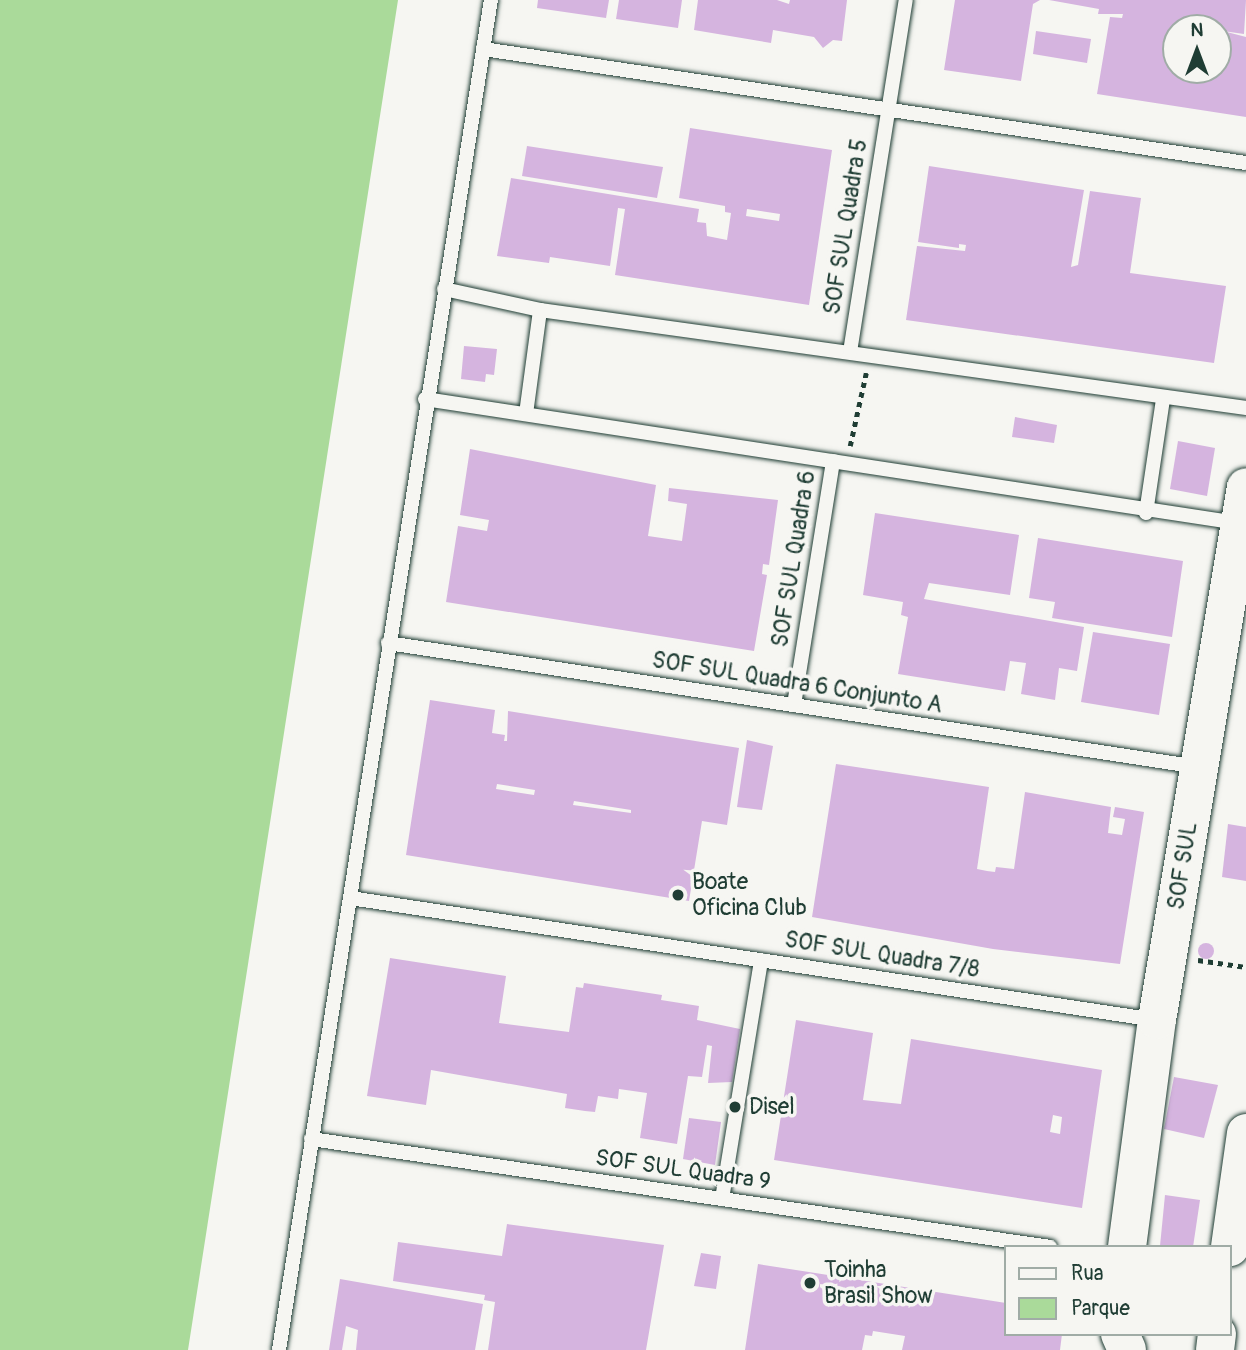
<!DOCTYPE html>
<style>
body{margin:0}
#map{position:relative;width:1246px;height:1350px;overflow:hidden;background:#f6f6f2;font-family:Pangolin,sans-serif}
div>[style]{position:absolute}
[style*='--x']{left:calc(var(--x)*1px);top:calc(var(--y)*1px);width:calc(var(--w)*1px);rotate:calc(var(--a)*1deg)}
.green>*{inset:0;background:#aada9a}
.building>*{inset:0;background:#d5b4df}
.round{border-radius:50%}
.path>*{height:4.5px;margin-top:-2.25px;transform-origin:0;background:repeating-linear-gradient(90deg,#1f3d34 0 5px,transparent 0 10px)}
.roads{filter:drop-shadow(0 0 2px #1f3d34) drop-shadow(0 0 2px #1f3d34)}
.lane>*{height:14px;margin:-7px;padding:0 7px;transform-origin:7px;border-radius:7px;background:#f6f6f2}
.secondary>*{height:38px;margin:-19px;padding:0 19px;transform-origin:19px;border-radius:19px;background:#f6f6f2}
.dots>*{width:19px;height:19px;translate:-50% -50%;box-sizing:border-box;border:4px solid #f6f6f2;border-radius:50%}
span{translate:-50% -50%;white-space:nowrap;text-align:center;line-height:1.15;-webkit-text-stroke:7px #f6f6f2;paint-order:stroke}
.street-label{font-size:23px;color:#1f3d34}
.poi-label{font-size:23px;color:#1f3d34}
.left{translate:0 -50%;text-align:left}
.legend{position:absolute;left:1004px;top:1245px;width:228px;height:91px;box-sizing:border-box;background:#f6f6f2;border:2px solid #a0aca6;margin:0;padding:9px 12px;list-style:none;font-size:21px;color:#1f3d34}
.legend li{display:flex;align-items:center;gap:14px;height:35px}
.legend b{width:35px;border:2px solid #a0aca6}
.north{position:absolute;left:1162px;top:14px;width:70px;height:70px;box-sizing:border-box;background:#f6f6f2;border:2px solid #a0aca6;border-radius:50%;rotate:0deg;font-size:19px;font-weight:700;line-height:28px;text-align:center;color:#1f3d34}
.north::after{content:'';display:block;margin:auto;width:24px;height:32px;background:#1f3d34;clip-path:polygon(50% 0,100% 100%,50% 72%,0 100%)}
</style>
<div id="map">
<div class="green">
<div style="clip-path:polygon(0 0,398px 0,188px 1350px,0 1350px)"></div>
</div>
<div class="building">
<div style="clip-path:polygon(538px 0,609px 0,606px 18px,537px 8px)"></div>
<div style="clip-path:polygon(619px 0,682px 0,678px 28px,616px 19px)"></div>
<div style="clip-path:polygon(698px 0,777px 0,789px 4px,790px 0,847px 0,842px 41px,833px 40px,823px 48px,814px 37px,773px 30px,771px 43px,694px 30px)"></div>
<div style="clip-path:polygon(955px 0,1040px 0,1033px 4px,1021px 81px,944px 70px)"></div>
<div style="clip-path:polygon(evenodd,1049px 0,1246px 0,1244px 34px,1223px 31px,1246px 37px,1246px 117px,1097px 94px,1110px 17px,1122px 18px,1123px 14px,1098px 14px,1099px 9px,1049px 0,1188px 26px,1218px 28px,1218px 70px,1176px 70px,1176px 28px,1188px 26px)"></div>
<div style="clip-path:polygon(1036px 31px,1091px 39px,1087px 63px,1033px 54px)"></div>
<div style="clip-path:polygon(evenodd,690px 128px,832px 150px,809px 305px,615px 275px,625px 209px,618px 208px,610px 266px,550px 257px,549px 263px,497px 256px,511px 178px,699px 209px,697px 222px,706px 223px,707px 236px,727px 240px,731px 213px,725px 212px,725px 206px,679px 198px,690px 128px,747px 209px,780px 214px,779px 221px,746px 216px,747px 209px)"></div>
<div style="clip-path:polygon(527px 146px,663px 167px,657px 198px,522px 176px)"></div>
<div style="clip-path:polygon(929px 166px,1084px 190px,1071px 267px,1078px 265px,1090px 191px,1141px 198px,1130px 273px,1226px 286px,1214px 363px,906px 320px,917px 246px,965px 251px,966px 245px,959px 244px,959px 248px,918px 242px)"></div>
<div style="clip-path:polygon(464px 346px,497px 349px,494px 375px,486px 374px,485px 382px,461px 379px)"></div>
<div style="clip-path:polygon(1015px 417px,1057px 425px,1054px 443px,1012px 437px)"></div>
<div style="clip-path:polygon(1178px 441px,1215px 448px,1207px 496px,1170px 489px)"></div>
<div style="clip-path:polygon(470px 449px,656px 485px,648px 536px,682px 541px,687px 504px,668px 501px,669px 488px,778px 500px,769px 565px,763px 564px,762px 574px,767px 575px,754px 651px,446px 602px,458px 526px,487px 531px,489px 520px,460px 515px)"></div>
<div style="clip-path:polygon(875px 513px,1019px 535px,1010px 595px,929px 583px,924px 599px,1084px 627px,1077px 671px,1059px 668px,1055px 700px,1021px 694px,1026px 663px,1010px 661px,1005px 691px,898px 674px,908px 617px,901px 615px,903px 602px,863px 595px)"></div>
<div style="clip-path:polygon(1038px 538px,1183px 561px,1172px 637px,1052px 618px,1055px 602px,1029px 598px)"></div>
<div style="clip-path:polygon(1093px 632px,1170px 644px,1159px 715px,1081px 702px)"></div>
<div style="clip-path:polygon(evenodd,430px 700px,495px 710px,492px 733px,505px 735px,504px 741px,507px 741px,508px 711px,739px 748px,727px 825px,702px 821px,689px 901px,406px 855px,430px 700px,497px 784px,535px 790px,534px 795px,496px 789px,497px 784px,430px 700px,574px 801px,631px 810px,631px 813px,573px 805px,574px 801px)"></div>
<div style="clip-path:polygon(747px 740px,773px 746px,762px 810px,737px 807px)"></div>
<div style="clip-path:polygon(836px 764px,989px 787px,977px 869px,987px 871px,995px 872px,996px 867px,1014px 869px,1025px 792px,1111px 807px,1108px 833px,1122px 835px,1125px 819px,1113px 817px,1115px 807px,1144px 812px,1120px 964px,993px 949px,812px 917px)"></div>
<div style="clip-path:polygon(1228px 824px,1246px 827px,1246px 881px,1222px 877px)"></div>
<div class="round" style="left:1198px;top:943px;width:16px;height:16px"></div>
<div style="clip-path:polygon(390px 958px,506px 976px,499px 1023px,569px 1032px,576px 987px,583px 988px,584px 983px,662px 995px,661px 1000px,699px 1006px,697px 1020px,740px 1029px,732px 1082px,708px 1083px,712px 1046px,707px 1045px,702px 1077px,688px 1076px,677px 1144px,640px 1138px,647px 1093px,619px 1089px,618px 1099px,598px 1096px,595px 1112px,585px 1111px,565px 1108px,567px 1094px,431px 1070px,426px 1105px,367px 1096px)"></div>
<div style="clip-path:polygon(evenodd,796px 1020px,873px 1033px,863px 1100px,901px 1104px,911px 1039px,1102px 1070px,1082px 1208px,774px 1160px,796px 1020px,1053px 1115px,1062px 1117px,1060px 1134px,1050px 1132px,1053px 1115px)"></div>
<div style="clip-path:polygon(1174px 1077px,1218px 1085px,1204px 1138px,1164px 1129px)"></div>
<div style="clip-path:polygon(689px 1118px,721px 1122px,715px 1165px,683px 1159px)"></div>
<div style="clip-path:polygon(1165px 1195px,1200px 1200px,1193px 1247px,1160px 1246px)"></div>
<div style="clip-path:polygon(507px 1224px,664px 1245px,646px 1350px,488px 1350px,495px 1302px,484px 1300px,485px 1295px,393px 1281px,398px 1242px,502px 1256px)"></div>
<div style="clip-path:polygon(701px 1253px,721px 1256px,716px 1289px,694px 1286px)"></div>
<div style="clip-path:polygon(758px 1264px,1006px 1303px,1006px 1334px,1062px 1334px,1060px 1350px,902px 1350px,905px 1336px,873px 1331px,872px 1336px,865px 1335px,862px 1350px,745px 1350px)"></div>
<div style="clip-path:polygon(340px 1279px,483px 1304px,475px 1350px,356px 1350px,358px 1330px,346px 1326px,342px 1350px,329px 1350px)"></div>
</div>
<div class="path">
<div style="--x:850;--y:446;--w:75;--a:-77.6"></div>
<div style="--x:1198;--y:960;--w:49;--a:8.3"></div>
</div>
<div class="roads">
<div class="lane">
<div style="--x:483;--y:49;--w:771;--a:8.5"></div>
<div style="--x:444;--y:289;--w:98;--a:12.3"></div>
<div style="--x:540;--y:310;--w:713;--a:7.9"></div>
<div style="--x:850;--y:352;--w:356;--a:-81"></div>
<div style="--x:425;--y:399;--w:821;--a:8.68"></div>
<div style="--x:526;--y:414;--w:105;--a:-82.3"></div>
<div style="--x:1146;--y:513;--w:115;--a:-81.5"></div>
<div style="--x:388;--y:643;--w:819;--a:8.7"></div>
<div style="--x:794;--y:705;--w:247;--a:-80.9"></div>
<div style="--x:350;--y:898;--w:815;--a:8.61"></div>
<div style="--x:311;--y:1139;--w:747;--a:8.31"></div>
<div style="--x:722;--y:1199;--w:242;--a:-80.7"></div>
<div style="--x:279;--y:1350;--w:1367;--a:-81.08"></div>
</div>
<div class="secondary">
<div style="--x:1127;--y:1247;--w:229;--a:-82.5"></div>
<div style="--x:1157;--y:1020;--w:540;--a:-80.52"></div>
<div style="--x:1230;--y:1247;--w:115;--a:-82"></div>
<div style="--x:1120;--y:1334;--w:17;--a:66"></div>
<div style="--x:1215;--y:1350;--w:16;--a:-83"></div>
</div>
</div>
<div class="dots">
<div style="left:678px;top:895px;background:#1f3d34"></div>
<div style="left:735px;top:1107px;background:#1f3d34"></div>
<div style="left:810px;top:1283px;background:#1f3d34"></div>
</div>
<div class="street-label">
<span style="left:846px;top:227px;rotate:-81deg">SOF SUL Quadra 5</span>
<span style="left:794px;top:559px;rotate:-81deg">SOF SUL Quadra 6</span>
<span style="left:797px;top:683px;rotate:9deg">SOF SUL Quadra 6 Conjunto A</span>
<span style="left:1183px;top:866px;rotate:-81deg">SOF SUL</span>
<span style="left:882px;top:955px;rotate:9deg">SOF SUL Quadra 7/8</span>
<span style="left:683px;top:1170px;rotate:8deg">SOF SUL Quadra 9</span>
</div>
<div class="poi-label">
<span class="left" style="left:692px;top:895px">Boate<br>Oficina Club</span>
<span class="left" style="left:749px;top:1107px">Disel</span>
<span class="left" style="left:824px;top:1283px">Toinha<br>Brasil Show</span>
</div>
<ul class="legend">
<li><b style="height:9px;background:#f6f6f2"></b>Rua</li>
<li><b style="height:19px;background:#aada9a"></b>Parque</li>
</ul>
<div class="north">N</div>
</div>
